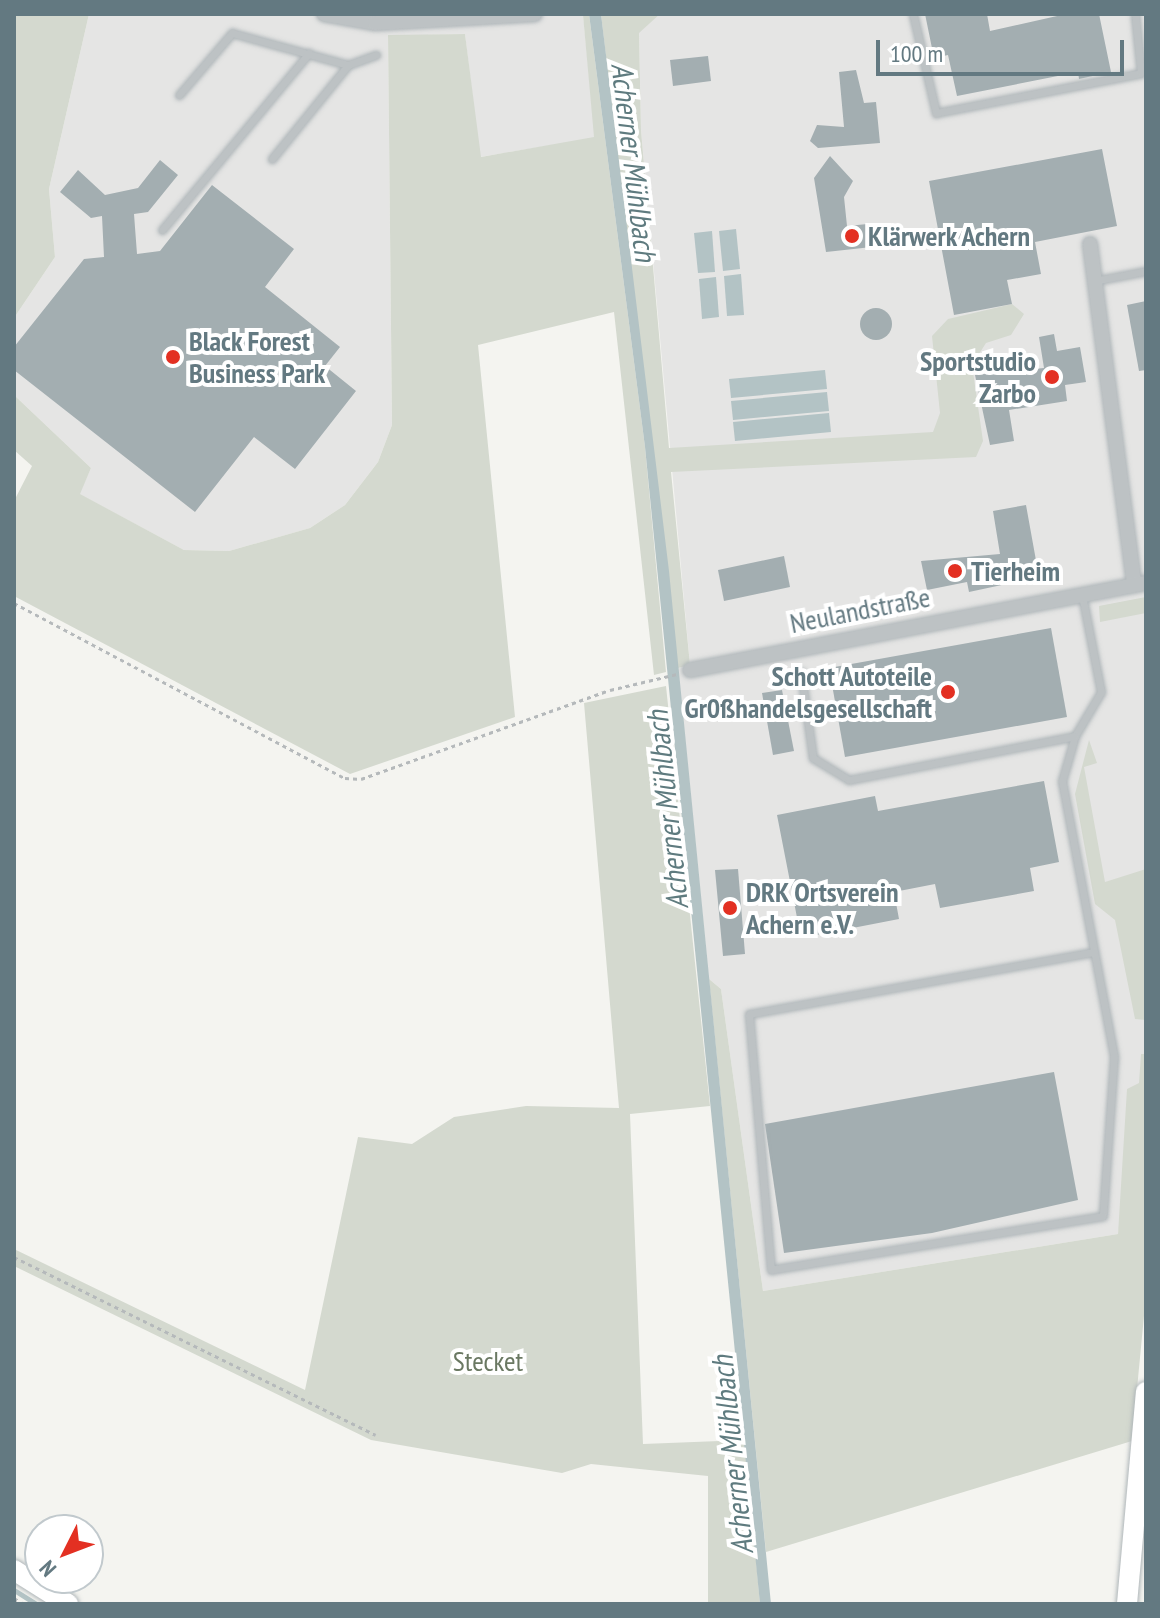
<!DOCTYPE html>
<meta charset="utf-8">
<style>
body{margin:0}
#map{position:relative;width:1160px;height:1618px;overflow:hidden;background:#f4f4f0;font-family:"PT Sans Narrow",sans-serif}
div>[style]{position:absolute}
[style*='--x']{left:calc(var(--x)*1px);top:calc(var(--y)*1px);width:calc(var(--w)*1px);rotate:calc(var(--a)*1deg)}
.built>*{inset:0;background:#e5e5e4}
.green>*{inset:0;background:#d4d9cf}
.water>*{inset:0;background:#b3c3c5}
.stream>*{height:5px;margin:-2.5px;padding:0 2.5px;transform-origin:2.5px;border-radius:2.5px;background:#b3c3c5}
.building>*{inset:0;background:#a3aeb1}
.round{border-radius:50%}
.path>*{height:3px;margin-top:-1.5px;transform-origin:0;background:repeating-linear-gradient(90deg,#b5b9bb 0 4px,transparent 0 8px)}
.roads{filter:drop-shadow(0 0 2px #afb6b9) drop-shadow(0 0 2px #afb6b9)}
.lane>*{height:7px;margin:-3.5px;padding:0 3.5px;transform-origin:3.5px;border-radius:3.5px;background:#bdc2c4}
.street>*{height:14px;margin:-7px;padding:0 7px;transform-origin:7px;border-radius:7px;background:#bdc2c4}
.secondary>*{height:20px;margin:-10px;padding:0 10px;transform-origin:10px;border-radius:10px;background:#fff}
.dots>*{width:22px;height:22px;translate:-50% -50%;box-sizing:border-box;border:4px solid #fff;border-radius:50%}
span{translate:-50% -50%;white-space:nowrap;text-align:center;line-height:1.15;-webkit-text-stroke:8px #fff;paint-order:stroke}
.poi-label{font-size:28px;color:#637981;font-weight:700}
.left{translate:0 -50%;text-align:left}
.right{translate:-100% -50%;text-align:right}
.street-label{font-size:28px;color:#637981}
.park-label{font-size:28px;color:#6a7862}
.water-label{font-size:30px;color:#5f7b7f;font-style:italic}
.frame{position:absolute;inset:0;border:16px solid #637981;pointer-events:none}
.north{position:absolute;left:24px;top:1514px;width:80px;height:80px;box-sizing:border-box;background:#fff;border:2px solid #c1c9cd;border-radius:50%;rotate:228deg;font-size:22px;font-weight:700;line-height:32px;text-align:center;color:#637981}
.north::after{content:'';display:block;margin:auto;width:28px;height:36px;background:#e33022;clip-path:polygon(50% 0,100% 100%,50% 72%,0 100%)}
.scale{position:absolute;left:876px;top:40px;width:248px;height:36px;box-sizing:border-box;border:4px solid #637981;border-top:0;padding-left:10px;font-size:24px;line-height:28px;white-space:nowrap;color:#637981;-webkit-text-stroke:6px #fff;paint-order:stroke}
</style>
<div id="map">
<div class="built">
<div style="clip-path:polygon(89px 14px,583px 14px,595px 138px,480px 157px,465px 34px,388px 36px,392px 425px,378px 462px,345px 505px,310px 528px,229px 551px,184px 550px,79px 494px,91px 468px,14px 395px,14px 318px,55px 257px,49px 189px)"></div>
<div style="clip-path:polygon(660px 14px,1146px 14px,1146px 1072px,1118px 1234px,763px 1291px,721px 989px,709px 979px,678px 668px,690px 665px,641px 130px,639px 32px)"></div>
</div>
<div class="green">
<div style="clip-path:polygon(14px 14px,89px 14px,49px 189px,55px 257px,14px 318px)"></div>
<div style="clip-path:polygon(589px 14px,645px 447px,666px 672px,654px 675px,614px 312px,478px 345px,515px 717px,350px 774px,14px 596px,14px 501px,32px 466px,14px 450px,14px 395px,91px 468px,80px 494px,184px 550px,229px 551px,310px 528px,345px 505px,378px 462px,392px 425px,388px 35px,465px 34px,481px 157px,594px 137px,583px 15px)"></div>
<div style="clip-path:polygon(601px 14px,660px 14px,639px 33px,641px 130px,669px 448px,933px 432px,940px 413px,932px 336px,948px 319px,1012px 304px,1024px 314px,1011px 335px,986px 343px,972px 365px,983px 441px,976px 457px,671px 472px,690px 665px,678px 668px)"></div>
<div style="clip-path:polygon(1146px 597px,1146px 613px,1100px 622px,1099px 606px)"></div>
<div style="clip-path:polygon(666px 686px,710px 1106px,630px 1114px,643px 1444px,745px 1440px,760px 1604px,708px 1604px,708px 1476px,591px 1464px,562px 1473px,371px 1440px,14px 1266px,14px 1249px,305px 1390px,358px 1137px,412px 1144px,454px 1117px,526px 1106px,619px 1108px,584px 703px)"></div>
<div style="clip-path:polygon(1089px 740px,1097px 763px,1084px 767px,1105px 882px,1146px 869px,1146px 1020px,1135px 1019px,1115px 920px,1095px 904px,1075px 794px)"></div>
<div style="clip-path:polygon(709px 979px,721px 989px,763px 1291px,1118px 1234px,1127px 1089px,1139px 1083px,1141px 1054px,1146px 1054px,1146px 1295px,1132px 1441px,766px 1552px)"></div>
</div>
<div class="water">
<div style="clip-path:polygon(589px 14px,601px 14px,669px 571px,771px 1604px,760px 1604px,645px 447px)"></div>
<div style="clip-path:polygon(736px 229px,740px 269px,723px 271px,719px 231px)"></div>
<div style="clip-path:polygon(712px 231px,715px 272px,698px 273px,694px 233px)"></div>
<div style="clip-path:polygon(741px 274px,744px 315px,727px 316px,724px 276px)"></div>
<div style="clip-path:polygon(716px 277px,719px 317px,702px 319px,699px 279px)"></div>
<div style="clip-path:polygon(825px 370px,827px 389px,731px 398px,729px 379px)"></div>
<div style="clip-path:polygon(827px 392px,829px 411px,733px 420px,731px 401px)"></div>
<div style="clip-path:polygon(829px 413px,831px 432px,735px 441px,733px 422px)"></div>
</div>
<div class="stream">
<div style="--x:14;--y:1590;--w:26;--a:32"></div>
</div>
<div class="building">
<div style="clip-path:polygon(925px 14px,987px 14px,990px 31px,1066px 14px,1099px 14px,1111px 72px,1079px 79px,1078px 72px,957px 96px,948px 55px,934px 58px)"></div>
<div style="clip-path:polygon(708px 56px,711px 81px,673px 86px,670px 60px)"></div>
<div style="clip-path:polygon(856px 70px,864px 103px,876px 102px,880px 143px,818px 148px,810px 141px,817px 125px,844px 127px,839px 72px)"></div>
<div style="clip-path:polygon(1102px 149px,1117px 226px,1035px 242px,1041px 274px,1007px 280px,1012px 304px,954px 315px,929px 181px)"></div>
<div style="clip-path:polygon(830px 156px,853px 181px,844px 197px,847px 226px,878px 223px,881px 246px,826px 252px,814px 178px)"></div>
<div style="clip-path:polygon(160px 160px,178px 175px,148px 212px,134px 214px,137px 254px,160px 251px,212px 185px,294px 249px,265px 287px,340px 347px,325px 366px,356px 391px,295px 469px,254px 437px,195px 512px,14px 370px,14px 347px,84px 259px,104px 257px,102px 216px,91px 218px,60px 192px,78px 170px,105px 195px,138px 188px)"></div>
<div style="clip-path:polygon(1146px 301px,1146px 370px,1139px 371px,1127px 305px)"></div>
<div class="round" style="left:860px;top:308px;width:32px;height:32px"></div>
<div style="clip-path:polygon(1054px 334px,1057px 351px,1080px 347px,1086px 382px,1065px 385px,1067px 401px,1009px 410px,1014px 441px,990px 445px,975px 375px,1044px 368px,1039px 337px)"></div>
<div style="clip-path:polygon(1026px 505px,1039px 577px,969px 592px,967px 582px,927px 590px,921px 561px,1000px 554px,993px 511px)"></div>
<div style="clip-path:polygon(784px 556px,790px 587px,724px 601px,718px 570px)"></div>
<div style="clip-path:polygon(1051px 628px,1067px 717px,845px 757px,829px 668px)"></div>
<div style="clip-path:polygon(782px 690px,794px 751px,773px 755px,762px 693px)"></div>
<div style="clip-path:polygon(1044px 781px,1059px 862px,1030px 868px,1034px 891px,940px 908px,935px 884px,894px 892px,899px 919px,801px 938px,777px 815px,875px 796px,878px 811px)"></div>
<div style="clip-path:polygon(738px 869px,745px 954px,723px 956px,715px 870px)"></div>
<div style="clip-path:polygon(1054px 1072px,1078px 1200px,932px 1233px,784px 1253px,765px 1124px)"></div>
</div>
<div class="path">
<div style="--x:14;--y:603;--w:374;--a:27.9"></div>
<div style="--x:345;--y:778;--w:16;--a:4"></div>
<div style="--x:361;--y:779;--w:264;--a:-19.7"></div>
<div style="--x:610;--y:690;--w:69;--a:-13.4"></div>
<div style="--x:14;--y:1257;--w:403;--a:26.2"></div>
<div style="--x:14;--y:1598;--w:12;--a:31"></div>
</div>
<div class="roads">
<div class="lane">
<div style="--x:913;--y:14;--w:102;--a:76.9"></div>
<div style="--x:936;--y:113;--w:209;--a:-11"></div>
<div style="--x:1141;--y:73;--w:59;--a:-95.8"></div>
<div style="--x:348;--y:65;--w:30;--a:-20"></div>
<div style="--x:179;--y:95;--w:82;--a:-49.5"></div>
<div style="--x:232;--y:33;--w:120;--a:15.4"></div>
<div style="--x:348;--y:65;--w:121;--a:129"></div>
<div style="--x:162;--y:230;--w:230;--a:-50.3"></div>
<div style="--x:1094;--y:281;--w:53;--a:-10.9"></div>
<div style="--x:1082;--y:595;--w:99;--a:78.9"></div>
<div style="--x:1101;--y:692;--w:51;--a:120.6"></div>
<div style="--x:1075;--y:736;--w:47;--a:106.1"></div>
<div style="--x:1062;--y:781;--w:281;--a:79.3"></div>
<div style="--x:1114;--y:1057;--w:159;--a:94"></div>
<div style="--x:1103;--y:1216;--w:336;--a:170.8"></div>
<div style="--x:771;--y:1270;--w:257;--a:-94.9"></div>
<div style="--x:749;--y:1014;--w:350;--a:-10.2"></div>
<div style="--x:801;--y:672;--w:87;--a:82.1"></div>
<div style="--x:813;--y:758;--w:42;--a:31.4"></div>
<div style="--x:849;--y:780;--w:230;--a:-11"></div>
</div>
<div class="street">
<div style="--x:324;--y:14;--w:52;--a:10"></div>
<div style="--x:375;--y:23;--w:160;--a:-3.2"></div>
<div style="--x:1090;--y:244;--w:344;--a:82.6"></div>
<div style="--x:690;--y:670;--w:464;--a:-10.8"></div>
</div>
<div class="secondary">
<div style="--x:14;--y:1570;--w:64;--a:32.2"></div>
<div style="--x:1127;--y:1604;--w:213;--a:-84.9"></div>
</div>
</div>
<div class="dots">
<div style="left:852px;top:236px;background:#e33022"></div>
<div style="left:173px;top:357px;background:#e33022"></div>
<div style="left:1052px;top:377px;background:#e33022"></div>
<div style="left:955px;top:571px;background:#e33022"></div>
<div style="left:948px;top:692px;background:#e33022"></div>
<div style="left:730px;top:908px;background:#e33022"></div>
</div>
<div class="poi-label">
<span class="left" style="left:868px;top:236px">Klärwerk Achern</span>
<span class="left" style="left:189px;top:357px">Black Forest<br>Business Park</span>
<span class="right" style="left:1036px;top:377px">Sportstudio<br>Zarbo</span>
<span class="left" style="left:971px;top:571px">Tierheim</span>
<span class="right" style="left:932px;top:692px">Schott Autoteile<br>Gr0ßhandelsgesellschaft</span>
<span class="left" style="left:746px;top:908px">DRK Ortsverein<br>Achern e.V.</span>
</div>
<div class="street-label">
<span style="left:860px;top:610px;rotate:-11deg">Neulandstraße</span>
</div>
<div class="park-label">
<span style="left:488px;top:1361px">Stecket</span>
</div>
<div class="water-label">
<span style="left:634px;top:162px;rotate:83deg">Acherner Mühlbach</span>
<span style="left:667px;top:810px;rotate:-96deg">Acherner Mühlbach</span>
<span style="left:732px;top:1455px;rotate:-96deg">Acherner Mühlbach</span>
</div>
<div class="frame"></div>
<div class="north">N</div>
<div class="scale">100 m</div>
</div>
